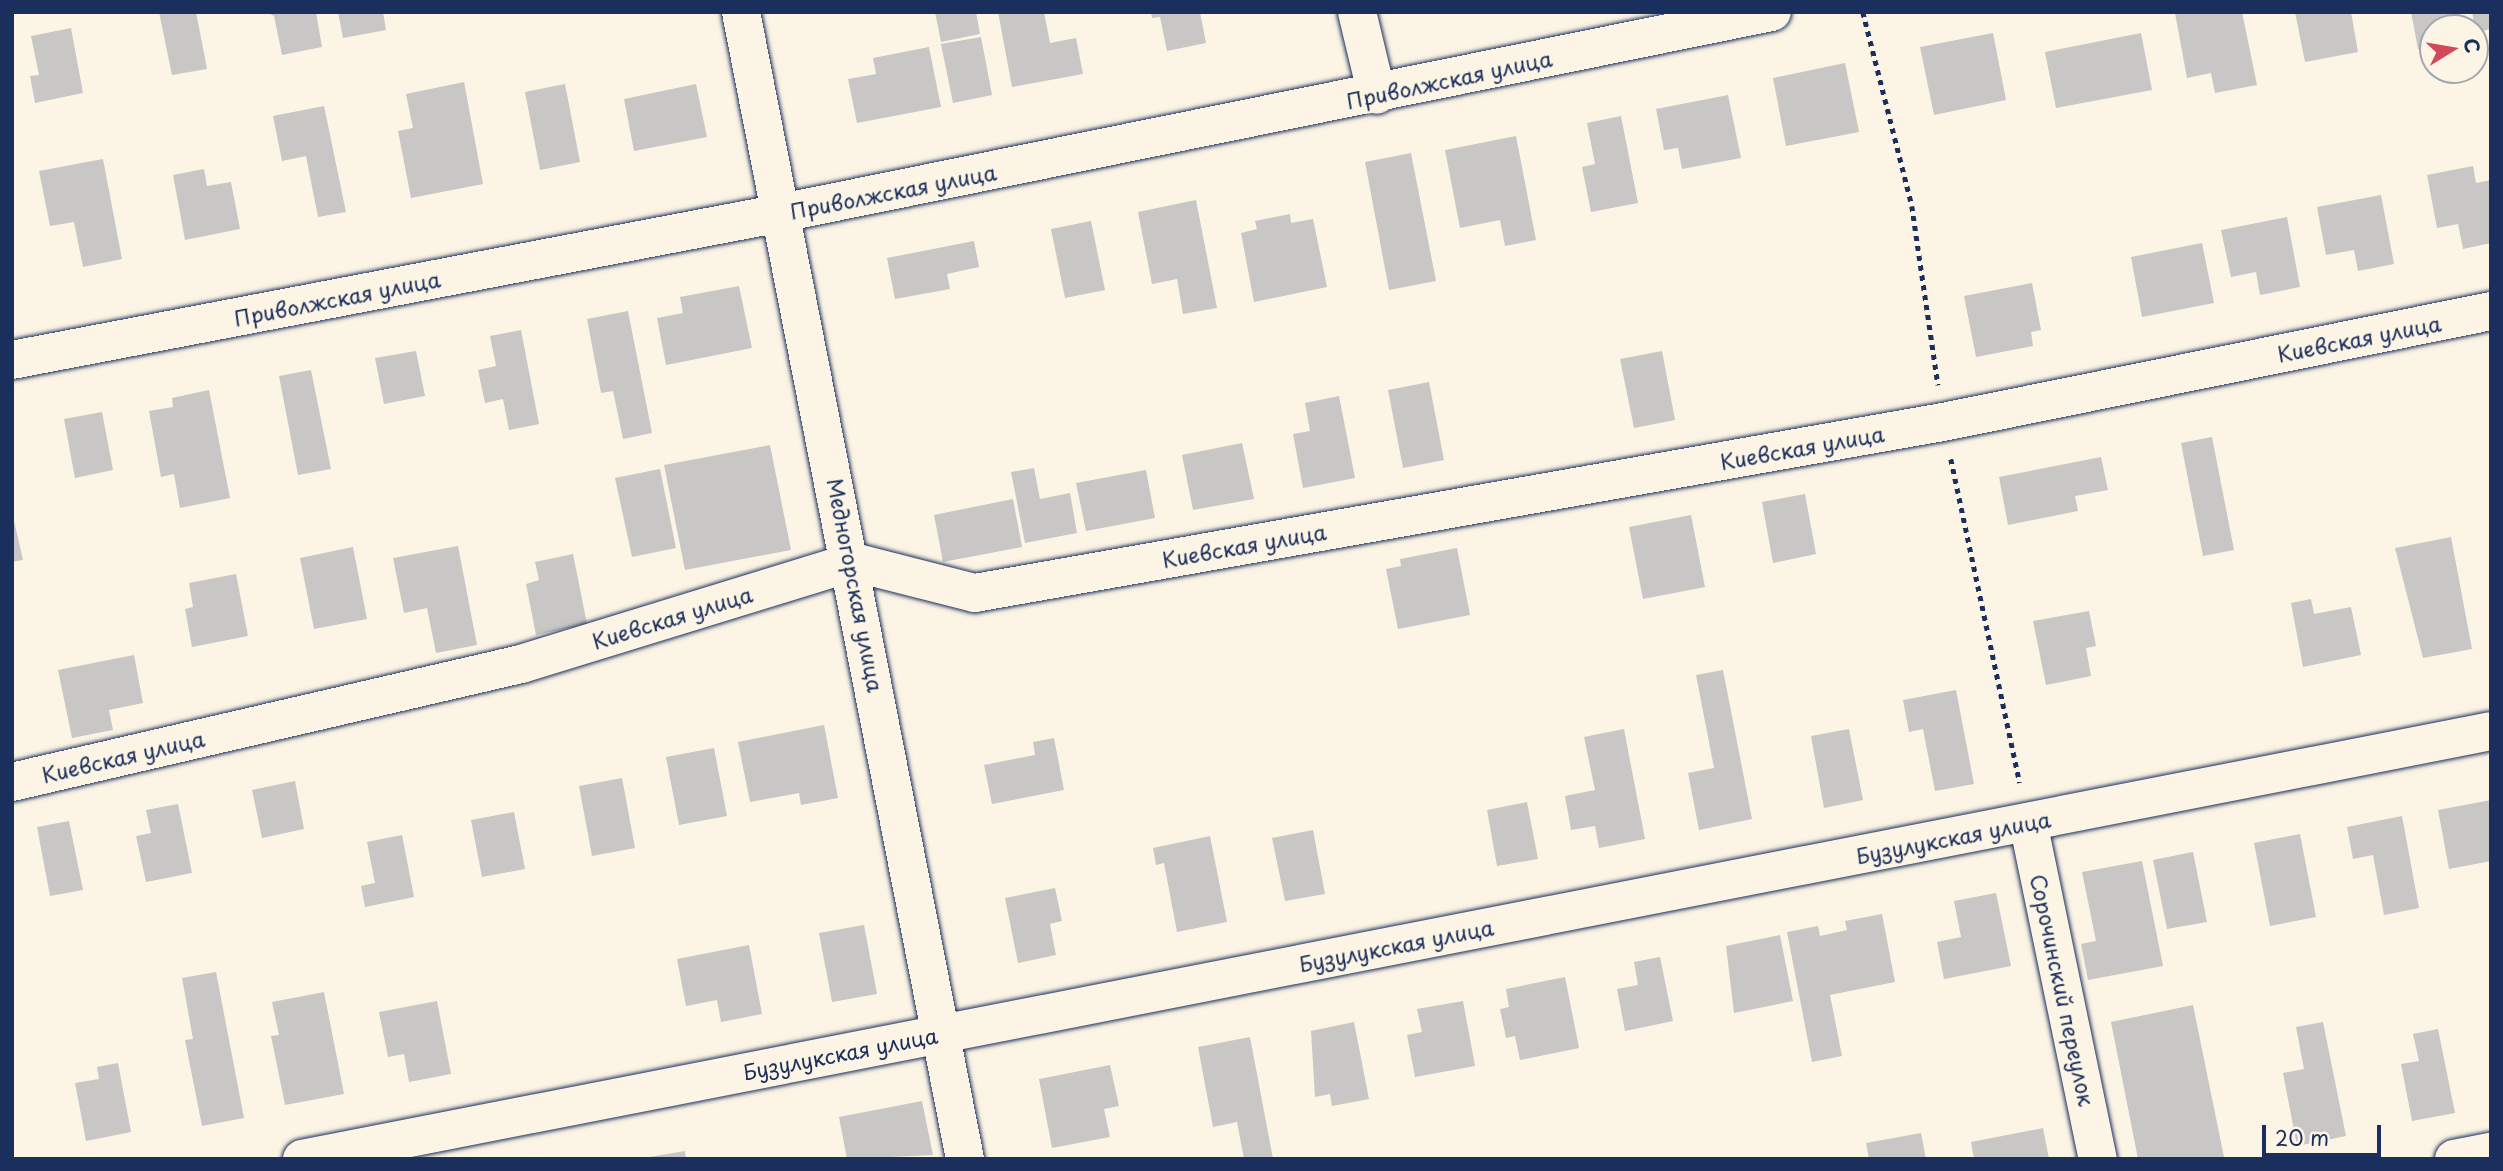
<!DOCTYPE html>
<meta charset="utf-8">
<style>
body{margin:0}
#map{position:relative;width:2503px;height:1171px;overflow:hidden;background:#fcf5e5;font-family:"Playpen Sans",sans-serif}
div>[style]{position:absolute}
[style*='--x']{left:calc(var(--x)*1px);top:calc(var(--y)*1px);width:calc(var(--w)*1px);rotate:calc(var(--a)*1deg)}
.building>*{inset:0;background:#c8c7c6}
.path>*{height:4.5px;margin-top:-2.25px;transform-origin:0;background:repeating-linear-gradient(90deg,#1b2f5e 0 5px,transparent 0 10px)}
.roads{filter:drop-shadow(0 0 2px #1b2f5e) drop-shadow(0 0 2px #1b2f5e)}
.minor>*{height:38px;margin:-19px;padding:0 19px;transform-origin:19px;border-radius:19px;background:#fcf5e5}
span{translate:-50% -50%;white-space:nowrap;text-align:center;line-height:1.15;-webkit-text-stroke:5px #fcf5e5;paint-order:stroke}
.street-label{font-size:21px;color:#1b2f5e}
.frame{position:absolute;inset:0;border:14px solid #1b2f5e;pointer-events:none}
.north{position:absolute;left:2419px;top:14px;width:70px;height:70px;box-sizing:border-box;background:#fcf5e5;border:2px solid #a2a6af;border-radius:50%;rotate:79deg;font-size:19px;font-weight:700;line-height:28px;text-align:center;color:#1b2f5e}
.north::after{content:'';display:block;margin:auto;width:24px;height:32px;background:#d1495b;clip-path:polygon(50% 0,100% 100%,50% 72%,0 100%)}
.scale{position:absolute;left:2262px;top:1125px;width:119px;height:32px;box-sizing:border-box;border:4px solid #1b2f5e;border-top:0;padding-left:9px;font-size:21px;line-height:24px;white-space:nowrap;color:#1b2f5e;-webkit-text-stroke:5px #fcf5e5;paint-order:stroke}
</style>
<div id="map">
<div class="building">
<div style="clip-path:polygon(159px 12px,196px 12px,207px 69px,172px 75px)"></div>
<div style="clip-path:polygon(266px 12px,316px 12px,322px 47px,282px 55px,274px 16px)"></div>
<div style="clip-path:polygon(338px 12px,383px 12px,386px 30px,343px 38px)"></div>
<div style="clip-path:polygon(935px 12px,976px 12px,980px 34px,941px 42px)"></div>
<div style="clip-path:polygon(998px 12px,1044px 12px,1050px 43px,1076px 38px,1083px 74px,1012px 87px)"></div>
<div style="clip-path:polygon(1151px 12px,1200px 12px,1206px 43px,1167px 51px,1160px 17px,1152px 18px)"></div>
<div style="clip-path:polygon(2242px 12px,2257px 85px,2215px 93px,2211px 73px,2187px 78px,2175px 13px)"></div>
<div style="clip-path:polygon(2295px 12px,2351px 12px,2358px 52px,2305px 62px)"></div>
<div style="clip-path:polygon(2411px 12px,2460px 12px,2463px 28px,2433px 28px,2433px 46px,2418px 49px)"></div>
<div style="clip-path:polygon(2472px 12px,2491px 12px,2491px 29px,2476px 32px)"></div>
<div style="clip-path:polygon(71px 28px,83px 93px,35px 103px,30px 76px,39px 75px,31px 36px)"></div>
<div style="clip-path:polygon(1993px 33px,2006px 100px,1934px 115px,1920px 47px)"></div>
<div style="clip-path:polygon(2141px 33px,2152px 90px,2056px 108px,2045px 52px)"></div>
<div style="clip-path:polygon(981px 37px,992px 95px,953px 103px,941px 44px)"></div>
<div style="clip-path:polygon(929px 47px,941px 107px,857px 123px,848px 79px,876px 74px,873px 58px)"></div>
<div style="clip-path:polygon(1845px 63px,1859px 132px,1786px 146px,1773px 78px)"></div>
<div style="clip-path:polygon(464px 82px,483px 184px,411px 198px,398px 131px,413px 128px,406px 94px)"></div>
<div style="clip-path:polygon(565px 84px,580px 162px,540px 170px,525px 92px)"></div>
<div style="clip-path:polygon(696px 84px,707px 137px,634px 151px,624px 99px)"></div>
<div style="clip-path:polygon(1728px 95px,1741px 158px,1682px 169px,1678px 148px,1664px 150px,1656px 109px)"></div>
<div style="clip-path:polygon(324px 106px,346px 212px,318px 217px,306px 156px,282px 161px,273px 116px)"></div>
<div style="clip-path:polygon(1621px 116px,1638px 203px,1591px 212px,1582px 167px,1595px 164px,1587px 123px)"></div>
<div style="clip-path:polygon(1516px 136px,1536px 240px,1505px 246px,1500px 220px,1460px 228px,1445px 150px)"></div>
<div style="clip-path:polygon(1411px 153px,1436px 281px,1389px 290px,1365px 162px)"></div>
<div style="clip-path:polygon(103px 159px,122px 259px,83px 267px,74px 222px,50px 226px,39px 171px)"></div>
<div style="clip-path:polygon(2473px 166px,2476px 183px,2491px 180px,2491px 243px,2463px 249px,2458px 224px,2437px 228px,2427px 175px)"></div>
<div style="clip-path:polygon(204px 169px,207px 186px,231px 182px,240px 229px,185px 240px,173px 175px)"></div>
<div style="clip-path:polygon(2381px 195px,2394px 264px,2358px 271px,2354px 250px,2326px 255px,2317px 207px)"></div>
<div style="clip-path:polygon(1196px 200px,1217px 308px,1183px 314px,1177px 279px,1152px 284px,1138px 212px)"></div>
<div style="clip-path:polygon(1290px 214px,1291px 223px,1313px 219px,1327px 287px,1254px 302px,1241px 233px,1257px 229px,1255px 221px)"></div>
<div style="clip-path:polygon(2287px 217px,2300px 287px,2260px 295px,2256px 272px,2231px 277px,2221px 230px)"></div>
<div style="clip-path:polygon(1091px 221px,1105px 290px,1065px 298px,1051px 229px)"></div>
<div style="clip-path:polygon(974px 241px,979px 267px,947px 274px,950px 289px,895px 299px,887px 258px)"></div>
<div style="clip-path:polygon(2202px 243px,2214px 303px,2142px 317px,2131px 257px)"></div>
<div style="clip-path:polygon(2032px 283px,2041px 330px,2031px 332px,2033px 346px,1976px 357px,1964px 296px)"></div>
<div style="clip-path:polygon(739px 286px,752px 348px,666px 365px,657px 318px,683px 313px,680px 297px)"></div>
<div style="clip-path:polygon(628px 311px,652px 433px,623px 439px,613px 391px,601px 393px,587px 319px)"></div>
<div style="clip-path:polygon(521px 330px,539px 424px,509px 430px,503px 399px,485px 403px,478px 370px,496px 366px,490px 336px)"></div>
<div style="clip-path:polygon(416px 351px,425px 396px,384px 404px,375px 358px)"></div>
<div style="clip-path:polygon(1662px 351px,1675px 420px,1634px 428px,1620px 359px)"></div>
<div style="clip-path:polygon(311px 370px,331px 469px,298px 475px,279px 376px)"></div>
<div style="clip-path:polygon(1429px 382px,1444px 460px,1403px 468px,1388px 390px)"></div>
<div style="clip-path:polygon(209px 390px,230px 498px,180px 508px,174px 474px,161px 477px,149px 411px,173px 407px,172px 398px)"></div>
<div style="clip-path:polygon(1339px 396px,1355px 478px,1303px 488px,1293px 434px,1310px 431px,1305px 403px)"></div>
<div style="clip-path:polygon(102px 412px,113px 470px,75px 478px,64px 419px)"></div>
<div style="clip-path:polygon(2212px 437px,2234px 550px,2203px 556px,2181px 443px)"></div>
<div style="clip-path:polygon(1242px 443px,1254px 499px,1193px 510px,1182px 455px)"></div>
<div style="clip-path:polygon(770px 445px,791px 550px,685px 570px,664px 465px)"></div>
<div style="clip-path:polygon(2101px 457px,2108px 490px,2075px 496px,2078px 511px,2008px 525px,1999px 477px)"></div>
<div style="clip-path:polygon(1034px 468px,1040px 499px,1070px 493px,1077px 533px,1025px 543px,1011px 472px)"></div>
<div style="clip-path:polygon(660px 469px,676px 548px,632px 557px,615px 478px)"></div>
<div style="clip-path:polygon(1146px 470px,1155px 518px,1086px 531px,1076px 483px)"></div>
<div style="clip-path:polygon(1805px 494px,1816px 554px,1773px 563px,1762px 502px)"></div>
<div style="clip-path:polygon(1013px 499px,1022px 547px,943px 562px,934px 515px)"></div>
<div style="clip-path:polygon(12px 512px,23px 560px,12px 562px)"></div>
<div style="clip-path:polygon(1691px 515px,1705px 587px,1643px 599px,1629px 527px)"></div>
<div style="clip-path:polygon(2451px 537px,2472px 649px,2423px 658px,2395px 548px)"></div>
<div style="clip-path:polygon(458px 546px,477px 645px,436px 653px,427px 608px,404px 613px,393px 558px)"></div>
<div style="clip-path:polygon(353px 547px,367px 619px,314px 629px,300px 558px)"></div>
<div style="clip-path:polygon(1457px 548px,1470px 615px,1398px 629px,1386px 569px,1401px 566px,1400px 559px)"></div>
<div style="clip-path:polygon(573px 554px,587px 624px,536px 635px,526px 584px,539px 580px,535px 562px)"></div>
<div style="clip-path:polygon(236px 574px,248px 636px,192px 647px,185px 609px,193px 607px,189px 583px)"></div>
<div style="clip-path:polygon(2311px 599px,2314px 614px,2351px 607px,2361px 655px,2303px 667px,2291px 603px)"></div>
<div style="clip-path:polygon(2089px 611px,2096px 646px,2086px 648px,2091px 676px,2046px 685px,2033px 621px)"></div>
<div style="clip-path:polygon(134px 655px,143px 703px,109px 710px,113px 730px,72px 738px,58px 670px)"></div>
<div style="clip-path:polygon(1723px 670px,1752px 819px,1699px 830px,1688px 773px,1714px 768px,1696px 675px)"></div>
<div style="clip-path:polygon(1956px 690px,1974px 784px,1935px 791px,1923px 729px,1909px 732px,1903px 700px)"></div>
<div style="clip-path:polygon(824px 725px,838px 798px,801px 805px,799px 793px,750px 802px,738px 742px)"></div>
<div style="clip-path:polygon(1624px 729px,1645px 839px,1599px 848px,1595px 826px,1571px 830px,1565px 796px,1595px 790px,1584px 737px)"></div>
<div style="clip-path:polygon(1849px 729px,1863px 800px,1824px 808px,1811px 736px)"></div>
<div style="clip-path:polygon(1054px 738px,1064px 790px,992px 804px,984px 765px,1035px 755px,1033px 742px)"></div>
<div style="clip-path:polygon(714px 748px,727px 816px,679px 825px,666px 757px)"></div>
<div style="clip-path:polygon(622px 778px,635px 848px,592px 856px,579px 786px)"></div>
<div style="clip-path:polygon(295px 781px,304px 829px,262px 838px,252px 790px)"></div>
<div style="clip-path:polygon(2491px 800px,2491px 861px,2449px 869px,2438px 810px)"></div>
<div style="clip-path:polygon(1527px 802px,1538px 859px,1497px 866px,1487px 810px)"></div>
<div style="clip-path:polygon(178px 804px,192px 873px,146px 882px,136px 836px,151px 833px,146px 810px)"></div>
<div style="clip-path:polygon(514px 812px,525px 869px,482px 877px,471px 820px)"></div>
<div style="clip-path:polygon(2402px 816px,2419px 908px,2384px 915px,2373px 855px,2353px 859px,2347px 827px)"></div>
<div style="clip-path:polygon(69px 821px,83px 890px,50px 896px,37px 827px)"></div>
<div style="clip-path:polygon(1313px 830px,1325px 894px,1285px 901px,1272px 838px)"></div>
<div style="clip-path:polygon(2300px 834px,2316px 917px,2270px 926px,2254px 843px)"></div>
<div style="clip-path:polygon(402px 835px,414px 897px,365px 907px,361px 886px,375px 883px,367px 842px)"></div>
<div style="clip-path:polygon(1210px 836px,1227px 922px,1177px 932px,1164px 863px,1156px 865px,1153px 848px)"></div>
<div style="clip-path:polygon(2193px 852px,2207px 922px,2167px 929px,2153px 860px)"></div>
<div style="clip-path:polygon(2142px 861px,2163px 966px,2088px 980px,2081px 944px,2096px 941px,2082px 872px)"></div>
<div style="clip-path:polygon(1055px 888px,1062px 921px,1050px 924px,1056px 955px,1018px 963px,1005px 898px)"></div>
<div style="clip-path:polygon(1996px 893px,2011px 966px,1944px 979px,1937px 942px,1961px 937px,1954px 901px)"></div>
<div style="clip-path:polygon(1882px 914px,1895px 982px,1830px 995px,1842px 1056px,1812px 1062px,1787px 932px,1818px 926px,1820px 936px,1847px 930px,1845px 921px)"></div>
<div style="clip-path:polygon(864px 925px,877px 994px,832px 1002px,819px 933px)"></div>
<div style="clip-path:polygon(1780px 935px,1793px 1001px,1734px 1013px,1726px 946px)"></div>
<div style="clip-path:polygon(749px 945px,762px 1014px,721px 1022px,717px 1000px,686px 1006px,677px 959px)"></div>
<div style="clip-path:polygon(1660px 957px,1673px 1021px,1625px 1031px,1617px 989px,1638px 985px,1634px 962px)"></div>
<div style="clip-path:polygon(216px 972px,244px 1118px,202px 1126px,185px 1040px,193px 1039px,182px 978px)"></div>
<div style="clip-path:polygon(1565px 977px,1579px 1048px,1520px 1060px,1515px 1036px,1506px 1038px,1500px 1009px,1509px 1007px,1506px 989px)"></div>
<div style="clip-path:polygon(324px 992px,344px 1094px,285px 1105px,271px 1036px,279px 1035px,272px 1002px)"></div>
<div style="clip-path:polygon(437px 1001px,451px 1074px,409px 1082px,404px 1054px,388px 1057px,379px 1012px)"></div>
<div style="clip-path:polygon(1463px 1001px,1475px 1066px,1415px 1077px,1407px 1035px,1422px 1032px,1417px 1009px)"></div>
<div style="clip-path:polygon(2193px 1005px,2224px 1157px,2138px 1159px,2111px 1022px)"></div>
<div style="clip-path:polygon(1354px 1022px,1369px 1099px,1332px 1106px,1330px 1094px,1315px 1097px,1311px 1031px)"></div>
<div style="clip-path:polygon(2323px 1022px,2346px 1136px,2297px 1146px,2283px 1073px,2304px 1069px,2296px 1027px)"></div>
<div style="clip-path:polygon(2438px 1029px,2455px 1113px,2412px 1121px,2401px 1064px,2419px 1061px,2413px 1034px)"></div>
<div style="clip-path:polygon(1250px 1037px,1273px 1159px,1244px 1159px,1237px 1122px,1213px 1127px,1198px 1047px)"></div>
<div style="clip-path:polygon(118px 1063px,131px 1132px,86px 1141px,75px 1083px,99px 1079px,97px 1067px)"></div>
<div style="clip-path:polygon(1110px 1065px,1119px 1106px,1104px 1109px,1110px 1137px,1052px 1148px,1039px 1079px)"></div>
<div style="clip-path:polygon(922px 1101px,933px 1155px,847px 1159px,839px 1117px)"></div>
<div style="clip-path:polygon(2043px 1128px,2049px 1159px,1974px 1159px,1971px 1142px)"></div>
<div style="clip-path:polygon(1921px 1133px,1926px 1159px,1869px 1159px,1866px 1143px)"></div>
<div style="clip-path:polygon(685px 1151px,686px 1159px,649px 1159px,649px 1157px)"></div>
</div>
<div class="path">
<div style="--x:1863;--y:12;--w:200;--a:75.8"></div>
<div style="--x:1912;--y:206;--w:181;--a:81.7"></div>
<div style="--x:1951;--y:459;--w:331;--a:78"></div>
</div>
<div class="roads">
<div class="minor">
<div style="--x:741;--y:12;--w:1169;--a:78.95"></div>
<div style="--x:1357;--y:12;--w:85;--a:76.5"></div>
<div style="--x:12;--y:360;--w:783;--a:-10.82"></div>
<div style="--x:781;--y:213;--w:1011;--a:-11.47"></div>
<div style="--x:12;--y:782;--w:522;--a:-13.05"></div>
<div style="--x:521;--y:664;--w:347;--a:-17.1"></div>
<div style="--x:853;--y:562;--w:126;--a:14.3"></div>
<div style="--x:975;--y:593;--w:983;--a:-10.02"></div>
<div style="--x:1943;--y:422;--w:559;--a:-11.45"></div>
<div style="--x:2028;--y:822;--w:344;--a:78.3"></div>
<div style="--x:302;--y:1159;--w:2230;--a:-11.06"></div>
<div style="--x:2454;--y:1159;--w:38;--a:-11"></div>
</div>
</div>
<div class="street-label">
<span style="left:1449px;top:79px;rotate:-12deg">Приволжская улица</span>
<span style="left:893px;top:191px;rotate:-11deg">Приволжская улица</span>
<span style="left:337px;top:298px;rotate:-11deg">Приволжская улица</span>
<span style="left:2359px;top:338px;rotate:-11deg">Киевская улица</span>
<span style="left:1802px;top:447px;rotate:-10deg">Киевская улица</span>
<span style="left:1244px;top:545px;rotate:-10deg">Киевская улица</span>
<span style="left:856px;top:585px;rotate:79deg">Медногорская улица</span>
<span style="left:672px;top:617px;rotate:-17deg">Киевская улица</span>
<span style="left:123px;top:756px;rotate:-13deg">Киевская улица</span>
<span style="left:1953px;top:837px;rotate:-11deg">Бузулукская улица</span>
<span style="left:1396px;top:945px;rotate:-11deg">Бузулукская улица</span>
<span style="left:2063px;top:990px;rotate:78deg">Сорочинский переулок</span>
<span style="left:840px;top:1053px;rotate:-11deg">Бузулукская улица</span>
</div>
<div class="frame"></div>
<div class="north">С</div>
<div class="scale">20 m</div>
</div>
